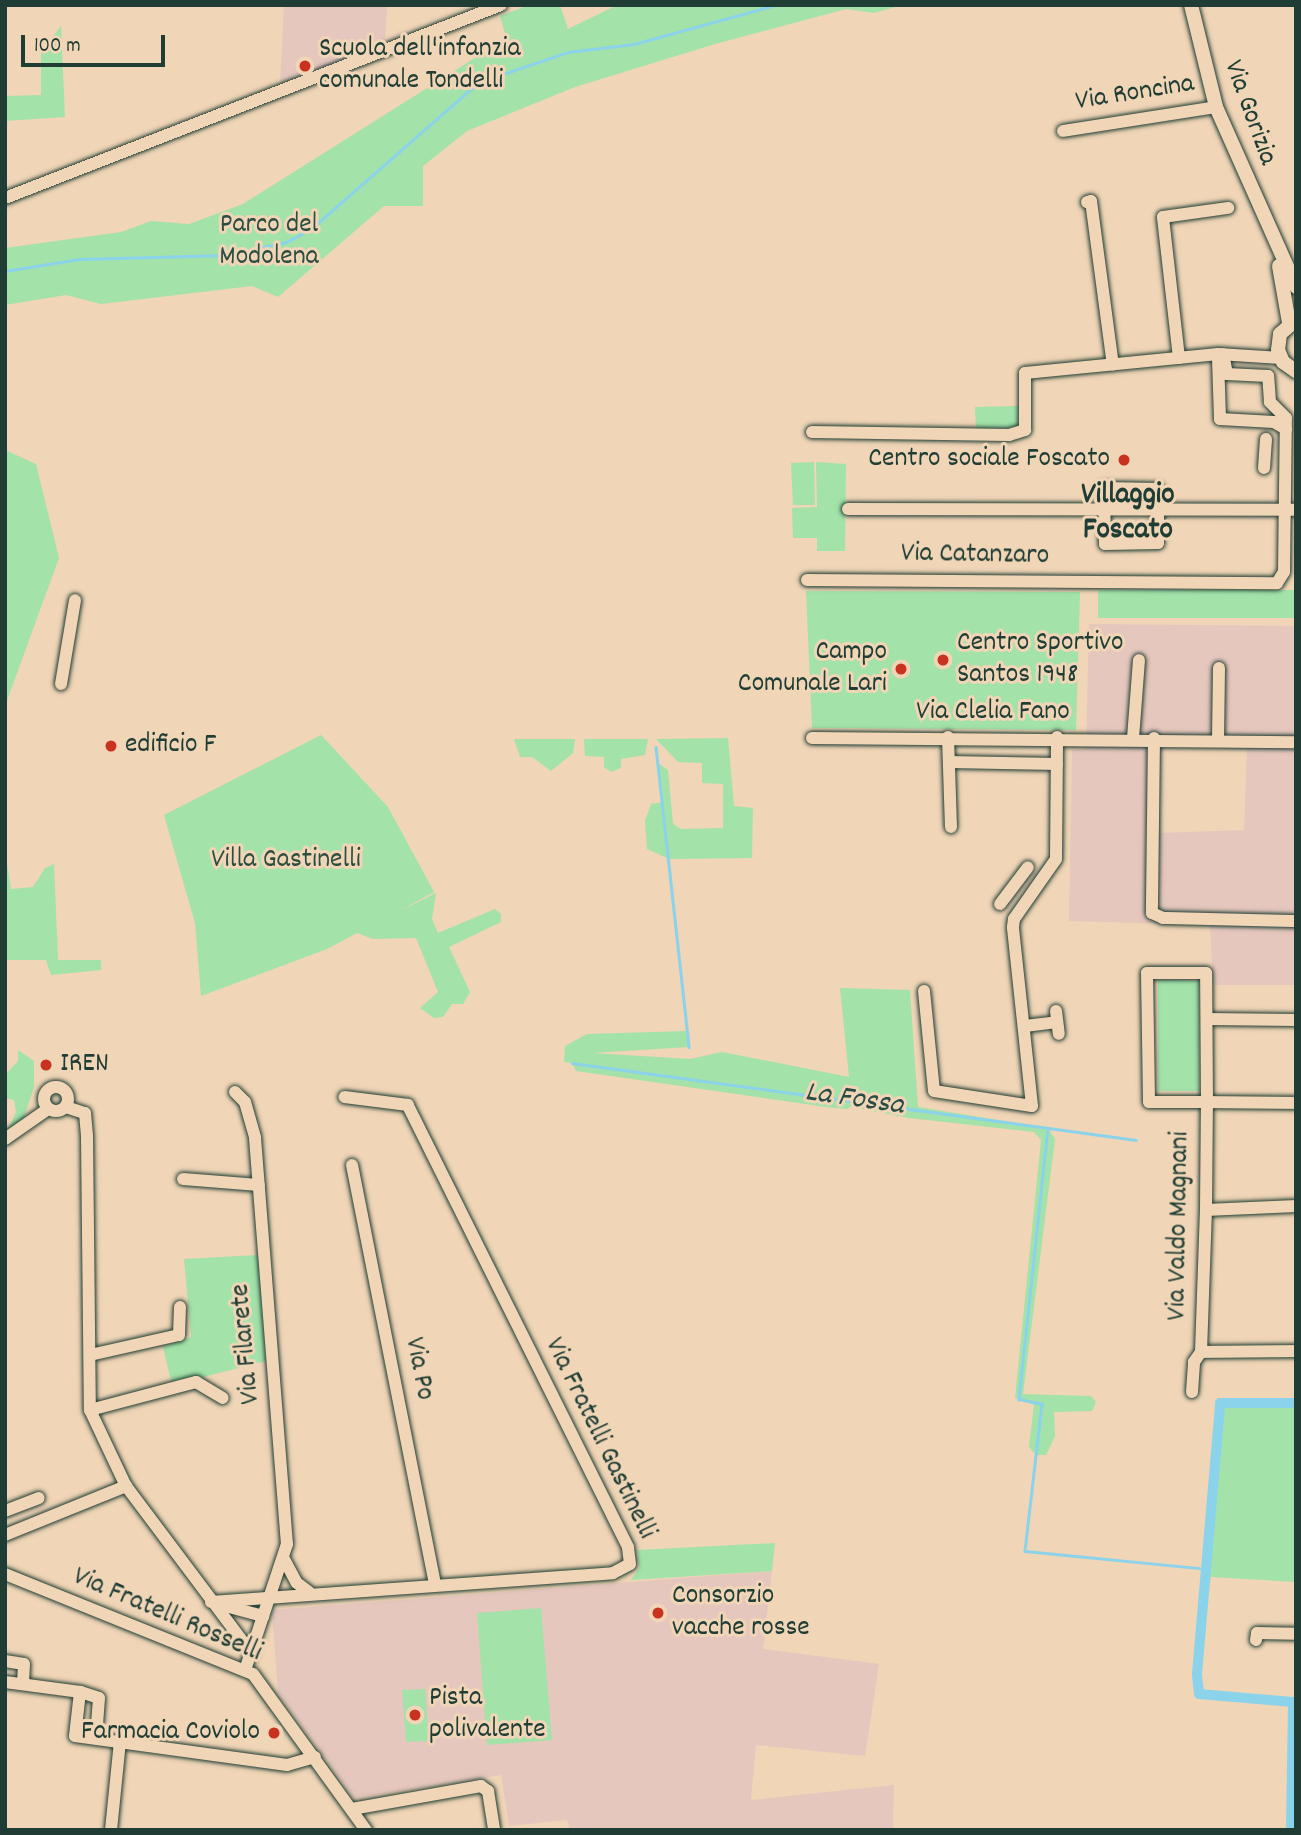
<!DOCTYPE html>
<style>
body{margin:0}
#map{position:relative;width:1301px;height:1835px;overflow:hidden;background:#f0d5b7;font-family:Dekko,sans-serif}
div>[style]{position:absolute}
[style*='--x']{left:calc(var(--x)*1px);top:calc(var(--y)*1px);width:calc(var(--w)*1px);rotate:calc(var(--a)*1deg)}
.built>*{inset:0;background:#e6c7bd}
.green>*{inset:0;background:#a3e2a9}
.stream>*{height:2.5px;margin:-1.25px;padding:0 1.25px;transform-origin:1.25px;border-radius:1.25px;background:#8ad3eb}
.canal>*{height:10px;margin:-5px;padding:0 5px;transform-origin:5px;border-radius:5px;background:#8ad3eb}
.roads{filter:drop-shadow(0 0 2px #1f3d34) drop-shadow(0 0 2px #1f3d34)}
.minor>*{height:12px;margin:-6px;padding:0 6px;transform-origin:6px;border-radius:6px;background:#f0d5b7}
.minor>.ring{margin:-6px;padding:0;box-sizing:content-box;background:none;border:12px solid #f0d5b7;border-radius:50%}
.major>*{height:14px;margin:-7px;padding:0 7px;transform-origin:7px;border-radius:7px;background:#f0d5b7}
.dots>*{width:19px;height:19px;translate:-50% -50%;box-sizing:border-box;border:4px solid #f0d5b7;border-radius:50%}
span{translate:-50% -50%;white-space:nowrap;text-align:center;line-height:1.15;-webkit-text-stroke:6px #f0d5b7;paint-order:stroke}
.poi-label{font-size:28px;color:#1f3d34}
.left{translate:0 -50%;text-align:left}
.right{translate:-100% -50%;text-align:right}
.street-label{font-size:28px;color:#1f3d34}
.park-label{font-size:28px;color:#2c4e40}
.neighbourhood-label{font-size:30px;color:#1f3d34;font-weight:700}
.water-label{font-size:30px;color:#2a4c46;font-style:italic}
.frame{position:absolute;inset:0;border:7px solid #1f3d34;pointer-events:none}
.scale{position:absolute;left:21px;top:35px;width:144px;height:32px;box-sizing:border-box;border:4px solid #1f3d34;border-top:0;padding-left:9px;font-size:21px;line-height:24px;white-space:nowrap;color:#1f3d34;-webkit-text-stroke:5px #f0d5b7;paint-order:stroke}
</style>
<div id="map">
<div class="built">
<div style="clip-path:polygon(284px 5px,387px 5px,385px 43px,280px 87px)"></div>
<div style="clip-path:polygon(evenodd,1089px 624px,1296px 626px,1296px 985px,1213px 985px,1210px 925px,1069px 921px,1072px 750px,1086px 749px,1089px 624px,1169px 746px,1247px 750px,1244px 830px,1159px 833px,1161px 751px,1169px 746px)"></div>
<div style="clip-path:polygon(772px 1571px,763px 1649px,879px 1664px,865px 1756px,756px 1745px,751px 1800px,894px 1785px,893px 1830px,570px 1830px,567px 1820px,509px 1826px,501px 1775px,354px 1798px,278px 1693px,272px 1610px)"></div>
</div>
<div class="green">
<div style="clip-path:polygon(529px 5px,560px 5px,568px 29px,617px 5px,903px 5px,874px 13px,846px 9px,715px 44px,575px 87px,467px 131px,423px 166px,423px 206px,384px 206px,278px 297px,252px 286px,101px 304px,66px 295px,5px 305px,5px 248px,121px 232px,151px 221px,189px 224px,243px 204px,478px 56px,509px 48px,500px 16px)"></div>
<div style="clip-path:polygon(61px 26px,65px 117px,5px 121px,5px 96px,41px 95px,41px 52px)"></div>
<div style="clip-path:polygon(1019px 406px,1017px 427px,976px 429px,975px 407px)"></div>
<div style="clip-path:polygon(5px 450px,36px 464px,59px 558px,5px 706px)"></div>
<div style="clip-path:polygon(814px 462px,815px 505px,793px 505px,791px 463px)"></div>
<div style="clip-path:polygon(816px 462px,846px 464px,845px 551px,817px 551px,817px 538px,793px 538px,792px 508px,817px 507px)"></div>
<div style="clip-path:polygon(1098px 590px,1296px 590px,1296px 618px,1098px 618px)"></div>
<div style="clip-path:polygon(806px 591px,1080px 592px,1076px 730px,812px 728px)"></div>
<div style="clip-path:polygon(321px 735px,388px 807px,434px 892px,400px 911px,436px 893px,432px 919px,438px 933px,495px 909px,501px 914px,501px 922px,449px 947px,470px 992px,463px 1004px,452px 1004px,443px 1017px,434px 1018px,420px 1008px,438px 992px,416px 938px,373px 939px,357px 933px,327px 949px,201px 996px,195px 923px,164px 815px)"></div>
<div style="clip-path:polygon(728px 738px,734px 806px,753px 808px,752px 858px,669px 859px,647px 849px,645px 821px,651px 804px,662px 802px,658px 763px,668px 770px,673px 824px,681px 829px,723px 828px,723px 784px,702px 783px,702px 763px,678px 762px,656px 739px)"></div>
<div style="clip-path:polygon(514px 739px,575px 739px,573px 753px,551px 771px,532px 757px,520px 757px)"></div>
<div style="clip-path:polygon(584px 739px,648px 739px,645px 755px,621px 759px,621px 768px,611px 772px,604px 767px,604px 757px,585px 756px)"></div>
<div style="clip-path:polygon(5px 852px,11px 889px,33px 887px,45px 868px,54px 864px,58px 960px,101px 960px,101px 970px,51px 975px,46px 960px,5px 960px)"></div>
<div style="clip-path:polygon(1158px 980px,1199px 981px,1199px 1091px,1158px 1091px)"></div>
<div style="clip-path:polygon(840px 988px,910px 990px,918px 1107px,1048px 1128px,1055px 1139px,1023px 1394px,1091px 1396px,1096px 1402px,1092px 1411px,1054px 1412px,1055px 1436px,1046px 1455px,1036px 1455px,1029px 1447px,1034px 1405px,1015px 1398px,1041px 1140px,1034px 1132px,909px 1118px,862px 1109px,858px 1102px,847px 1109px,826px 1107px,576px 1071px,572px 1063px,564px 1062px,565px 1046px,587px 1034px,687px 1031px,689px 1047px,592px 1053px,690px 1059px,722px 1052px,849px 1077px)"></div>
<div style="clip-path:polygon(18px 1050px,34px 1061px,34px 1087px,23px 1120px,9px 1129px,16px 1112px,14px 1100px,5px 1098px,5px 1075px,18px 1061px)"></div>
<div style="clip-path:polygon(258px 1255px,266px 1361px,172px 1385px,163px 1347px,191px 1337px,184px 1259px)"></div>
<div style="clip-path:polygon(1220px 1403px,1296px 1403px,1296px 1582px,1211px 1577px,1209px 1587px,1202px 1580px,1204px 1556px,1209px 1551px)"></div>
<div style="clip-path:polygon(775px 1543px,772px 1571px,631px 1580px,639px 1568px,637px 1550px)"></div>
<div style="clip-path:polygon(541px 1608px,552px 1740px,487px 1745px,477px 1613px)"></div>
<div style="clip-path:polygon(425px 1689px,429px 1741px,406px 1742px,402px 1690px)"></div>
</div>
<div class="stream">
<div style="--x:5;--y:271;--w:75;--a:-9.2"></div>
<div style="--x:79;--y:259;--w:150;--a:-1.5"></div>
<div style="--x:229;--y:255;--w:58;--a:-12.8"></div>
<div style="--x:286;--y:242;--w:28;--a:-27"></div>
<div style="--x:311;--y:229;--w:223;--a:-41.2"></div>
<div style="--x:479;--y:82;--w:94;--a:-18.6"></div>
<div style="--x:568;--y:52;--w:66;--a:-6.9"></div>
<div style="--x:634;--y:44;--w:147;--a:-15.4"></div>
<div style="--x:656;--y:747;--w:302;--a:83.7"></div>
<div style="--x:572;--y:1063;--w:569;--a:7.77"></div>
<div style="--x:1048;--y:1128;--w:273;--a:96.1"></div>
<div style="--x:1019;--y:1399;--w:24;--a:12"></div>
<div style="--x:1042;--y:1404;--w:148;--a:96.6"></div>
<div style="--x:1025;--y:1551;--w:175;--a:5.6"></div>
</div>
<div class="canal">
<div style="--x:1291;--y:1830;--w:128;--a:-89.1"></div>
<div style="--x:1293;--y:1702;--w:94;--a:-175.1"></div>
<div style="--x:1199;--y:1694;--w:20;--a:-96"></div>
<div style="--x:1197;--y:1674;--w:272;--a:-85.1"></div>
<div style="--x:1220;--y:1403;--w:76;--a:0"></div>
</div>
<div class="roads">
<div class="minor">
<div style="--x:1063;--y:131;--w:155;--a:-8.9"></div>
<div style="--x:5;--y:198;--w:532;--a:-21.26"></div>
<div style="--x:1087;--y:202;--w:4;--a:-14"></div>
<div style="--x:1091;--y:201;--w:165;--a:82.4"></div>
<div style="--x:1179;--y:358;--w:142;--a:-96.5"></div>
<div style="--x:1163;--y:217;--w:66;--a:-7.9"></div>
<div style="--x:1218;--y:358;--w:61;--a:88.1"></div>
<div style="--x:1220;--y:419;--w:54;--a:3.2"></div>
<div style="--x:1274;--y:422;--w:14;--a:30"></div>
<div style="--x:812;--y:432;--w:197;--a:0.9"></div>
<div style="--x:1009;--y:435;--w:17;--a:-17"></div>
<div style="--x:1025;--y:430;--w:57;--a:-90"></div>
<div style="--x:1025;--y:373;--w:194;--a:-5.6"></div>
<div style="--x:1218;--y:354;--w:63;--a:3.6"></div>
<div style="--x:1264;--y:468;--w:29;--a:-86"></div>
<div style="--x:1104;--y:488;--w:54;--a:1.1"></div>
<div style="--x:1158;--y:489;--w:54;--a:90"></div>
<div style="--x:1158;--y:543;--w:53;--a:178.9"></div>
<div style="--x:1105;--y:544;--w:56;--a:-91"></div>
<div style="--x:848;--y:509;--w:448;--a:0.1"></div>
<div style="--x:807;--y:580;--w:470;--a:0.4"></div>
<div style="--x:1277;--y:583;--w:13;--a:-58"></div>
<div style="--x:1284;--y:572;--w:154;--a:-89.3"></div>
<div style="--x:1286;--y:418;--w:23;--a:-135"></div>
<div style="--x:1270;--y:402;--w:26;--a:-94"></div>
<div style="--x:1268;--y:376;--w:41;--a:-177.2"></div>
<div style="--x:1227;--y:374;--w:20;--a:-101"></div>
<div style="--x:61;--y:684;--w:85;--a:-80.5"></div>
<div style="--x:948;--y:737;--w:90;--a:88.1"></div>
<div style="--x:812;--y:738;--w:484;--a:0.5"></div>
<div style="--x:1133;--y:738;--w:78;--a:-85.6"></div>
<div style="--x:1154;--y:738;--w:175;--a:90.7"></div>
<div style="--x:1152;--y:913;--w:12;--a:24"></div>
<div style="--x:1163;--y:918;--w:133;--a:1.3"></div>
<div style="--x:1218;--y:740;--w:72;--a:-89.2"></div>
<div style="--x:949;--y:762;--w:108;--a:1.1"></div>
<div style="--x:1000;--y:904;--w:46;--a:-52.9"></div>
<div style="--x:924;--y:991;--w:100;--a:84.3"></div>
<div style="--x:934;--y:1091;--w:99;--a:8.7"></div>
<div style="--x:1032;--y:1106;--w:180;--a:-96.1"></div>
<div style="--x:1013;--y:927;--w:8;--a:-83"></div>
<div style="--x:1014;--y:919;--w:73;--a:-55"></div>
<div style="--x:1056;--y:859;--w:122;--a:-89.5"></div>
<div style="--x:1056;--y:1011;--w:23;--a:83"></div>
<div style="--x:1207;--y:1019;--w:89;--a:0.6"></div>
<div style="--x:1025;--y:1026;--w:32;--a:-7"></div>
<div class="ring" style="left:44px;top:1087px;width:12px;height:12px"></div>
<div style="--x:235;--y:1092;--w:14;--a:45"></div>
<div style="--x:245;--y:1102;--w:37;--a:74"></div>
<div style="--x:255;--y:1138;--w:407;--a:85.5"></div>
<div style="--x:287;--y:1544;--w:133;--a:108.4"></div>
<div style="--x:66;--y:1107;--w:20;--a:18"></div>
<div style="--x:85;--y:1113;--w:23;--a:85"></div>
<div style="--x:87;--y:1136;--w:274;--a:89.4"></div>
<div style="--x:90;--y:1410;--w:84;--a:64.7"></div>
<div style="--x:126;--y:1486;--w:206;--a:53.1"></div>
<div style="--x:5;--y:1139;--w:52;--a:-34.9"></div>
<div style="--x:352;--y:1165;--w:426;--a:78.8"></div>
<div style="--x:183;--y:1179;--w:76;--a:4.5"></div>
<div style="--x:1206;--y:1210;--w:90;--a:-2.5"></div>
<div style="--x:1201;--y:1352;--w:142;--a:-88"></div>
<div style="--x:1206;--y:1210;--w:108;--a:-89.5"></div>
<div style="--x:1207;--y:1102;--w:129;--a:-90.4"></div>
<div style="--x:1206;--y:973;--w:59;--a:180"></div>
<div style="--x:1147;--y:973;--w:129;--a:89.1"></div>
<div style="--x:1149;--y:1102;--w:58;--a:0"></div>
<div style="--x:1207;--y:1102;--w:89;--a:0.6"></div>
<div style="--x:90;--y:1355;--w:91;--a:-12.7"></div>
<div style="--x:179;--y:1335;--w:28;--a:-88"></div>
<div style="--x:1192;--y:1392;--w:30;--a:-86"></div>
<div style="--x:1194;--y:1362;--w:12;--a:-55"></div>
<div style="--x:1201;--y:1352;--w:95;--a:-0.6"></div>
<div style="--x:90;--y:1410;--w:110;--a:-14.8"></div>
<div style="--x:196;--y:1382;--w:31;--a:31"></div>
<div style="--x:5;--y:1511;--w:36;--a:-21"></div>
<div style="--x:5;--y:1535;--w:131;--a:-22"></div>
<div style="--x:284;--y:1559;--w:27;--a:62"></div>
<div style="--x:297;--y:1583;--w:15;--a:37"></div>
<div style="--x:5;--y:1574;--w:267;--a:22"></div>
<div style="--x:253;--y:1674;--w:193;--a:54.1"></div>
<div style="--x:211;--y:1602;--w:403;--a:-4.1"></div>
<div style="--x:613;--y:1573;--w:19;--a:-28"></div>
<div style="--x:630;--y:1564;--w:17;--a:-97"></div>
<div style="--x:628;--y:1547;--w:494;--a:-116.5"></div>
<div style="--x:408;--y:1105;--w:64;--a:-172.8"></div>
<div style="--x:218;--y:1604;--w:47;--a:14.9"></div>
<div style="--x:1256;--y:1640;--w:7;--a:-82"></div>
<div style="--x:1257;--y:1633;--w:39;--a:1"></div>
<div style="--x:5;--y:1661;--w:19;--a:9"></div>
<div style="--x:24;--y:1664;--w:20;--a:93"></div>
<div style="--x:5;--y:1682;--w:76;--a:7.6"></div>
<div style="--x:96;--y:1738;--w:40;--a:-85.7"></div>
<div style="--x:99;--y:1698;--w:20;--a:-162"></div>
<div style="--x:80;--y:1692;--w:44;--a:96.5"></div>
<div style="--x:75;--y:1736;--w:214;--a:7.8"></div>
<div style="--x:287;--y:1765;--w:29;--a:-16"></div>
<div style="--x:352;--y:1809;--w:131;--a:-10.1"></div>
<div style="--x:481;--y:1786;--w:9;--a:36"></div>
<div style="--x:488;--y:1791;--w:39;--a:81"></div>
<div style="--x:111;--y:1830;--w:88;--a:-84.2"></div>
</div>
<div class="major">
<div style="--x:1191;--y:5;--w:105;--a:76.2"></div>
<div style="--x:1216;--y:107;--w:197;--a:66"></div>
<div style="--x:1279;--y:266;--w:58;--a:80"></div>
<div style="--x:1296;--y:320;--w:21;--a:139"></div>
<div style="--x:1280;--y:334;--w:16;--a:97"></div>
<div style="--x:1278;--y:350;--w:13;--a:67"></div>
<div style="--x:1283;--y:362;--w:16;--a:35"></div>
</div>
</div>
<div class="dots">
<div style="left:305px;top:66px;background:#c8321e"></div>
<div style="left:1124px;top:460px;background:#c8321e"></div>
<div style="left:943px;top:660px;background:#c8321e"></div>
<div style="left:901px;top:669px;background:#c8321e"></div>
<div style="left:111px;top:746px;background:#c8321e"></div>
<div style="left:46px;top:1065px;background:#c8321e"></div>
<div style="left:658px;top:1613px;background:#c8321e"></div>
<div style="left:415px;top:1715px;background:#c8321e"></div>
<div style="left:274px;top:1733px;background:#c8321e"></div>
</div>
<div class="poi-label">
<span class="left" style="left:319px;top:66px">Scuola dell'infanzia<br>comunale Tondelli</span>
<span class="right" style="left:1110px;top:460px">Centro sociale Foscato</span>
<span class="left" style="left:957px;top:660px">Centro Sportivo<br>Santos 1948</span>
<span class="right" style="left:887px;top:669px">Campo<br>Comunale Lari</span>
<span class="left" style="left:125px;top:746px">edificio F</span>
<span class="left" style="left:60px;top:1065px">IREN</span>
<span class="left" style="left:672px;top:1613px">Consorzio<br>vacche rosse</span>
<span class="left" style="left:429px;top:1715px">Pista<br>polivalente</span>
<span class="right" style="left:260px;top:1733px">Farmacia Coviolo</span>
</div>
<div class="street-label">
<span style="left:1135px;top:94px;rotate:-9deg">Via Roncina</span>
<span style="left:1249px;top:113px;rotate:70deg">Via Gorizia</span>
<span style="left:975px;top:556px;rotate:1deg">Via Catanzaro</span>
<span style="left:993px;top:713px">Via Clelia Fano</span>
<span style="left:1180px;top:1226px;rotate:-89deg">Via Valdo Magnani</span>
<span style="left:247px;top:1344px;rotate:-95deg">Via Filarete</span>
<span style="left:418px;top:1369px;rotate:79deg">Via Po</span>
<span style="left:599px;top:1439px;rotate:64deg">Via Fratelli Gastinelli</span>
<span style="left:167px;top:1616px;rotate:23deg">Via Fratelli Rosselli</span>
</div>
<div class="park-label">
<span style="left:269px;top:242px">Parco del<br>Modolena</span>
<span style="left:286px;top:861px">Villa Gastinelli</span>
</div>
<div class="neighbourhood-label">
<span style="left:1128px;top:514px">Villaggio<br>Foscato</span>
</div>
<div class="water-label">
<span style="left:854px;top:1101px;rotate:8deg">La Fossa</span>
</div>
<div class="frame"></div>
<div class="scale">100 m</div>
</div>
